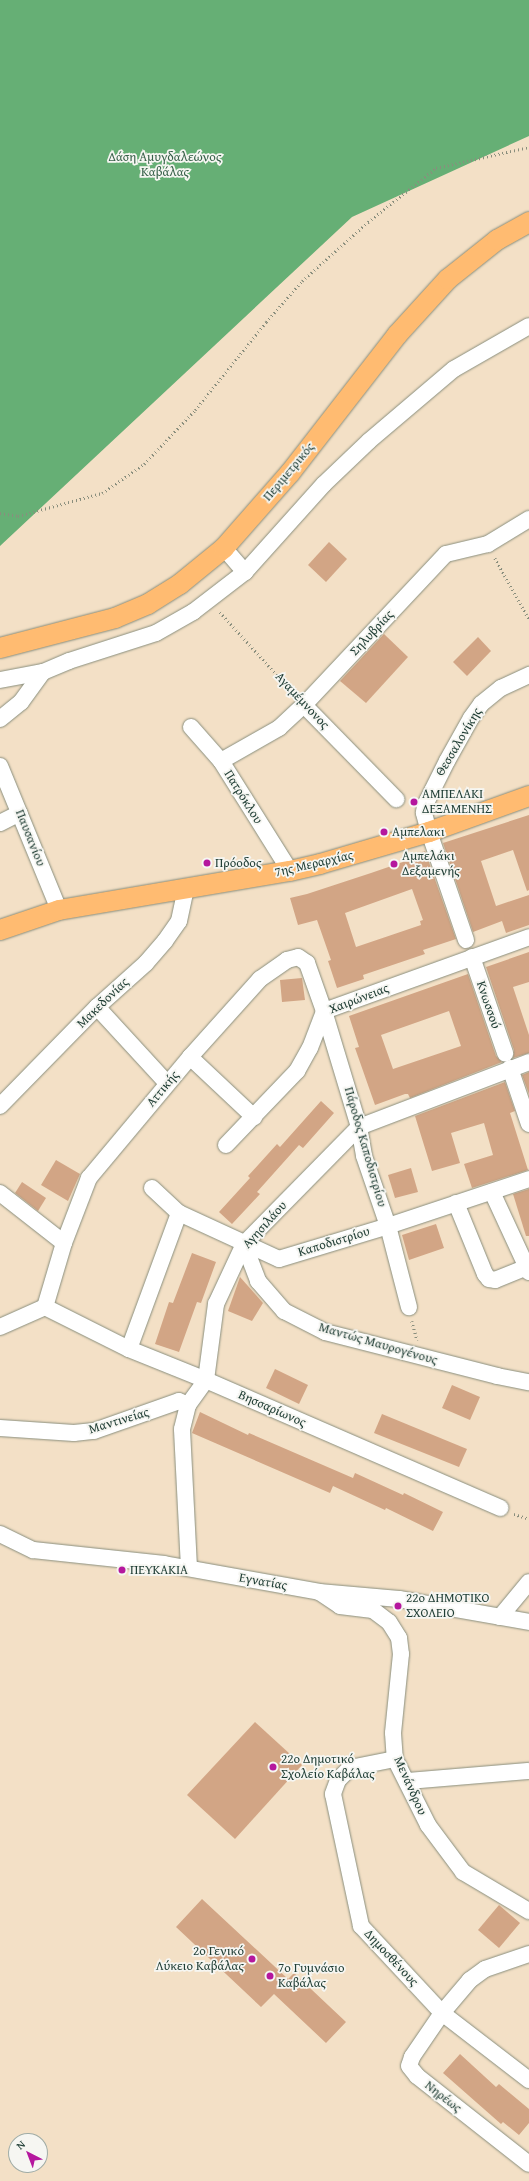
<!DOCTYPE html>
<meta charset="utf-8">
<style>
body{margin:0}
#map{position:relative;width:529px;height:2181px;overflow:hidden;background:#f3e0c6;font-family:"Gentium Book Plus",serif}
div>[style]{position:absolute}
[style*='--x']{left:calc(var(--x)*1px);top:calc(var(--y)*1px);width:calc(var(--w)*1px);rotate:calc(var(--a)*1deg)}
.forest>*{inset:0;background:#66af75}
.building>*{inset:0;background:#d2a585}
.path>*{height:2.5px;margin-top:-1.25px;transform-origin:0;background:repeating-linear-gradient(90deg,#898e7d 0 1px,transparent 0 4px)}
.roads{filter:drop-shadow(0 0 1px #898e7d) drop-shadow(0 0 1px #898e7d)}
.minor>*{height:16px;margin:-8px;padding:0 8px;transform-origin:8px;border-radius:8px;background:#fff}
.major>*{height:20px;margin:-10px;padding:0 10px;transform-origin:10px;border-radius:10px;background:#ffbb71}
.dots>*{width:11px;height:11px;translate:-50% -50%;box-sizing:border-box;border:2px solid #f6f6f2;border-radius:50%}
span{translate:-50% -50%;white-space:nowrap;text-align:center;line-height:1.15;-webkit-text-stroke:3.5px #f6f6f2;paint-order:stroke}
.park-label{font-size:13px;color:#376049}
.street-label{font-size:13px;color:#1f3d34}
.poi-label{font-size:13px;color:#1f3d34}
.left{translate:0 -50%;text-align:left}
.right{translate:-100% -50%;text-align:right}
.north{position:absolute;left:8px;top:2133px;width:40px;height:40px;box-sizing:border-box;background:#f6f6f2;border:1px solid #a0aca6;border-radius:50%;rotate:318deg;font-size:11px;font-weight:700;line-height:16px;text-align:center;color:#1f3d34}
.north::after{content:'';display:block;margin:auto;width:14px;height:18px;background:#b5179e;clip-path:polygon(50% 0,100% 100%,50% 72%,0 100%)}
</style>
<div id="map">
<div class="forest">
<div style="clip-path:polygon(0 0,529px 0,529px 136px,352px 217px,0 546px)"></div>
</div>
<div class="building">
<div style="clip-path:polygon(329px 542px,347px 559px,326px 582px,308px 565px)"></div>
<div style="clip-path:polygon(384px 634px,408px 657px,366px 703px,340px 681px)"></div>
<div style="clip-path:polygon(478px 637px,491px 651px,467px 676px,453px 662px)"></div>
<div style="clip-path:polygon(529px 815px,529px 890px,527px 891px,513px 850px,481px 861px,496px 906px,529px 895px,529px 925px,506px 933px,502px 921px,473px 932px,443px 843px)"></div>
<div style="clip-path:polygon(evenodd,425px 851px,456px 939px,423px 950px,425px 954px,363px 975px,364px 979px,337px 988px,328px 961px,331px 960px,317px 920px,298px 925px,290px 898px,307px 894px,371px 873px,403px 862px,402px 859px,425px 851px,412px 889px,423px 920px,420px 921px,421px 925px,356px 947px,345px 913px,412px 889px)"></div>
<div style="clip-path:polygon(529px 952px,529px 982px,513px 987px,529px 1035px,529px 1053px,513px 1058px,514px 1050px,486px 967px)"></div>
<div style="clip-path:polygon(evenodd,468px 974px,496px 1056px,502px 1062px,410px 1098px,408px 1094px,405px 1094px,375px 1105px,355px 1048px,359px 1047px,349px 1016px,468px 974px,449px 1011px,461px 1046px,393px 1069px,381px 1035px,449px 1011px)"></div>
<div style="clip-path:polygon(302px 978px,305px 1000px,282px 1002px,280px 980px)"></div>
<div style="clip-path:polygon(529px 1072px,529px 1094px,522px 1075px)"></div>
<div style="clip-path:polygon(505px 1082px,515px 1111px,510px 1113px,528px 1170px,472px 1188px,464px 1164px,493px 1155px,484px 1123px,451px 1133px,460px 1163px,432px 1171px,415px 1116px)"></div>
<div style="clip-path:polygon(321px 1101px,334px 1113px,303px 1148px,299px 1145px,257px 1192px,260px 1194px,232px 1224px,219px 1212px,250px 1178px,248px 1176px,277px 1144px,280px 1147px)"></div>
<div style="clip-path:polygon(56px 1160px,80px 1174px,68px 1201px,41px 1185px)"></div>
<div style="clip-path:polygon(411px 1168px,418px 1192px,395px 1198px,388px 1175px)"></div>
<div style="clip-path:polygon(22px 1182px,46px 1198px,38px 1211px,15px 1193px)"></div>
<div style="clip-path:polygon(529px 1189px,529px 1236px,526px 1236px,513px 1194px)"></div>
<div style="clip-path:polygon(436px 1224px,444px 1248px,409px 1260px,402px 1235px)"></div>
<div style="clip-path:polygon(192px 1253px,216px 1262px,201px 1303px,197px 1302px,179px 1352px,155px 1344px,169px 1302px,173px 1303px)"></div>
<div style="clip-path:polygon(240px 1277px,263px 1303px,252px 1321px,228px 1311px)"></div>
<div style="clip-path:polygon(275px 1369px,308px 1385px,299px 1404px,266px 1388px)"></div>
<div style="clip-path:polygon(452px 1385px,480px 1397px,470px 1420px,442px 1408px)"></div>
<div style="clip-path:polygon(200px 1412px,248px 1435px,249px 1433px,353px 1478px,355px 1473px,403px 1495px,404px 1493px,443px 1512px,433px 1531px,386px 1508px,385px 1510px,333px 1486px,330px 1493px,192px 1433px)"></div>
<div style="clip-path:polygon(382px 1414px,467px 1449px,459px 1467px,374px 1433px)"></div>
<div style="clip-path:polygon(255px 1722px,302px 1765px,235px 1839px,187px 1795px)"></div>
<div style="clip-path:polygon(202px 1899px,288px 1979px,294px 1973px,346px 2022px,326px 2043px,274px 1994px,261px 2007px,176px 1927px)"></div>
<div style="clip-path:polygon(499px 1905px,520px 1923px,499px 1948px,478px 1930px)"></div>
<div style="clip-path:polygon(460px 2054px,496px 2087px,499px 2084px,529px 2109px,529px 2123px,519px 2135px,503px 2122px,501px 2124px,443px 2073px)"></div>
</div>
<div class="path">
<div style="--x:0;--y:513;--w:18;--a:9"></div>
<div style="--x:18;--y:516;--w:87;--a:-15.3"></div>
<div style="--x:102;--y:493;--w:51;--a:-34.6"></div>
<div style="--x:144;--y:464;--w:74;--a:-46.6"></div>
<div style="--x:195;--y:410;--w:113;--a:-51.1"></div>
<div style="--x:266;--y:322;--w:55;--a:-48.7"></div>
<div style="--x:302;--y:281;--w:89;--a:-41.8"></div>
<div style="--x:368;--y:222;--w:87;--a:-38.5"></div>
<div style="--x:436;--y:168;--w:95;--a:-12.7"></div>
<div style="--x:495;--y:558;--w:70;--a:60.9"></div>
<div style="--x:220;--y:612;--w:110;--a:47.9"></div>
<div style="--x:412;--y:1321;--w:20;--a:75"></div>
<div style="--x:514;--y:1514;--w:16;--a:18"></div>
</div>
<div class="roads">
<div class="minor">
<div style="--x:224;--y:548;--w:32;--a:49"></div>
<div style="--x:245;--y:572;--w:118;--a:-48.1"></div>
<div style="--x:324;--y:484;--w:62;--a:-43.7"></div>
<div style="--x:369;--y:441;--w:111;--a:-40.3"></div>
<div style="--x:454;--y:369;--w:86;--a:-29.8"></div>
<div style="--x:0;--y:680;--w:44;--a:-10.5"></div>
<div style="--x:304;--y:705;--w:132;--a:45.6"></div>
<div style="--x:0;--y:719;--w:27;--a:-39"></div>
<div style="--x:21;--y:702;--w:37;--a:-54"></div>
<div style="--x:43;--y:672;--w:28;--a:-23"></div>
<div style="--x:69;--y:661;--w:91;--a:-17.8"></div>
<div style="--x:156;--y:633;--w:43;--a:-29.6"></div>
<div style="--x:193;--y:612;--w:66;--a:-37.6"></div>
<div style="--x:191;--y:727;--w:45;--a:48.6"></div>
<div style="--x:221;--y:761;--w:130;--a:57.9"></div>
<div style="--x:221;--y:761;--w:67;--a:-29.6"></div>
<div style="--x:279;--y:728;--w:34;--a:-43"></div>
<div style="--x:304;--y:705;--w:207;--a:-46.8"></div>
<div style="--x:446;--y:554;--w:43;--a:-13.4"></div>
<div style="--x:488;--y:544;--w:48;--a:-31.4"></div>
<div style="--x:0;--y:766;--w:156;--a:67.7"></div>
<div style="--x:0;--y:823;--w:22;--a:-27"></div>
<div style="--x:466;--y:940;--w:114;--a:-108.9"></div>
<div style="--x:429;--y:832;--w:20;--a:-105"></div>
<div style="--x:424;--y:813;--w:8;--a:-83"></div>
<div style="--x:425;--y:805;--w:49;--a:-63.4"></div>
<div style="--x:447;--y:761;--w:49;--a:-60.8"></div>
<div style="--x:471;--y:718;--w:17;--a:-54"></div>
<div style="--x:481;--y:704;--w:26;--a:-39"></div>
<div style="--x:501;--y:688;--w:31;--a:-25"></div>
<div style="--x:472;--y:957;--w:102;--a:71"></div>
<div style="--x:97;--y:1007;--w:103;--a:47.4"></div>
<div style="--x:190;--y:1057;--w:88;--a:43.2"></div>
<div style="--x:510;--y:1068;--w:59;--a:71.3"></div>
<div style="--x:0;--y:1106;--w:139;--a:-45.6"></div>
<div style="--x:97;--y:1007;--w:66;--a:-41.9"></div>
<div style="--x:146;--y:963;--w:29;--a:-49"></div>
<div style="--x:165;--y:941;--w:24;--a:-55"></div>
<div style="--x:179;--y:921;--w:33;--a:-78"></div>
<div style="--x:226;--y:1145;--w:103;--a:-46.2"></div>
<div style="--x:297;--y:1071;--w:26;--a:-61"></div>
<div style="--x:310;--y:1048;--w:40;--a:-69"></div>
<div style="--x:324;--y:1011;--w:218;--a:-19.8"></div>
<div style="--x:152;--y:1188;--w:37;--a:43"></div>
<div style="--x:179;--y:1213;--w:110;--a:24.7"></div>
<div style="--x:279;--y:1259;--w:114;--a:-16.8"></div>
<div style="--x:388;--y:1226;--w:149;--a:-18.4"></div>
<div style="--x:492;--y:1192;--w:88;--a:65.2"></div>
<div style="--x:0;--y:1193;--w:81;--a:38"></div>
<div style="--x:456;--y:1203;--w:77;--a:67.8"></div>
<div style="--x:485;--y:1274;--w:6;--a:51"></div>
<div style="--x:489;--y:1279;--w:6;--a:9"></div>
<div style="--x:495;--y:1280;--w:35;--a:-22"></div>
<div style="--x:244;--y:1244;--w:40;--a:69"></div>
<div style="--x:258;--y:1281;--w:40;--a:49"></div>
<div style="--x:284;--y:1311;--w:46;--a:27.1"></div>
<div style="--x:325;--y:1332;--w:178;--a:14.3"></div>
<div style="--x:497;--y:1376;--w:33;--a:11"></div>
<div style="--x:45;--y:1307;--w:67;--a:-73.5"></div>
<div style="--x:64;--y:1243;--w:70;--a:-69"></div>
<div style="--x:89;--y:1178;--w:158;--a:-50.1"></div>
<div style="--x:190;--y:1057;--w:105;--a:-48.1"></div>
<div style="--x:260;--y:979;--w:33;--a:-35"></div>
<div style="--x:287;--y:960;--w:11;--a:-15"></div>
<div style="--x:298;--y:957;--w:11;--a:34"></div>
<div style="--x:307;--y:963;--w:51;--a:70.5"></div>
<div style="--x:324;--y:1011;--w:121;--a:73.2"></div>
<div style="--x:359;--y:1127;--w:29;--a:80"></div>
<div style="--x:364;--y:1156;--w:74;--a:71.1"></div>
<div style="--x:388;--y:1226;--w:84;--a:75.5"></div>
<div style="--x:45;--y:1307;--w:94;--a:26.6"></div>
<div style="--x:129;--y:1349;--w:83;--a:21.9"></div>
<div style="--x:206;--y:1380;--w:321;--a:23.5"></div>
<div style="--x:0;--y:1327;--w:49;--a:-24"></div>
<div style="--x:129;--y:1349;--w:145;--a:-69.8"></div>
<div style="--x:0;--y:1428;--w:74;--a:3.9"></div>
<div style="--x:74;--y:1433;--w:20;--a:-6"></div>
<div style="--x:94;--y:1431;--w:90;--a:-19.4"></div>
<div style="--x:179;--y:1401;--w:10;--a:24"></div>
<div style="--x:0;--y:1534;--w:37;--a:26"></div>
<div style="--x:33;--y:1550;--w:132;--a:6.1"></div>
<div style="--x:164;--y:1564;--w:158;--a:10.2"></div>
<div style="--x:319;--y:1592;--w:80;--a:5"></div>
<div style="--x:399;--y:1599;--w:132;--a:10"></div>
<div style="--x:189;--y:1568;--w:139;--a:-92.9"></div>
<div style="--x:182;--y:1429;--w:25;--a:-76"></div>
<div style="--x:188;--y:1405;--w:31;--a:-54"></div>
<div style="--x:206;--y:1380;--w:77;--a:-82.5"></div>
<div style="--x:216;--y:1304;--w:66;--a:-65"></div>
<div style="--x:244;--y:1244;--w:164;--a:-45.5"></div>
<div style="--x:359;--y:1127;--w:182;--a:-20.9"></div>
<div style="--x:321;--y:1593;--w:23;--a:34"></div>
<div style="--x:340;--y:1606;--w:33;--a:7"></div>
<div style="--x:373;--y:1610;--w:20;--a:37"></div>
<div style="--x:389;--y:1622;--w:19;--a:58"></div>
<div style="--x:399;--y:1638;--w:16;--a:83"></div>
<div style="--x:401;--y:1654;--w:79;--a:95.8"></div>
<div style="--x:393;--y:1733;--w:26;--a:86"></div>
<div style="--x:395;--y:1759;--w:74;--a:63.4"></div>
<div style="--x:428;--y:1825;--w:59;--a:53.3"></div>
<div style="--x:463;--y:1872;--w:77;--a:30.6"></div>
<div style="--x:500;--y:1617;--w:45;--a:-50.4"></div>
<div style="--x:395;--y:1759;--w:46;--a:168.7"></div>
<div style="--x:350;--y:1768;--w:17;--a:135"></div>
<div style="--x:338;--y:1780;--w:15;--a:110"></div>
<div style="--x:333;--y:1794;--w:135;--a:78"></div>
<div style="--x:361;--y:1926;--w:119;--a:47"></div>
<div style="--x:442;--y:2013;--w:110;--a:37.6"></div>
<div style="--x:407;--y:1781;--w:122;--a:-4.7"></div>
<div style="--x:529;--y:1954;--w:46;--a:161.2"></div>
<div style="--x:485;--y:1969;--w:19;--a:144"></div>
<div style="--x:470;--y:1980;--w:43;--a:130.3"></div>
<div style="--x:442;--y:2013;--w:53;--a:124.3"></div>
<div style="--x:412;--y:2057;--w:9;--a:108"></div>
<div style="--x:409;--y:2066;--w:13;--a:51"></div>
<div style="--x:417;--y:2076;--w:142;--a:38.2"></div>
</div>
<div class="major">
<div style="--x:0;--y:648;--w:119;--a:-14.6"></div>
<div style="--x:115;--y:618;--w:36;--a:-23"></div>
<div style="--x:148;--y:604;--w:38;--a:-32"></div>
<div style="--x:180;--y:584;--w:57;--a:-39.3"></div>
<div style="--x:224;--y:548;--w:100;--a:-48.7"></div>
<div style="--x:290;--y:473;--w:175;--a:-52.2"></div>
<div style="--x:397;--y:335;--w:76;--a:-47.7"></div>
<div style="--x:448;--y:279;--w:63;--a:-38.5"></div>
<div style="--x:497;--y:240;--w:37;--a:-29"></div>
<div style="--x:0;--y:930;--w:62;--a:-18.7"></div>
<div style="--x:59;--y:910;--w:234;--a:-9.6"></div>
<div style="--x:290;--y:871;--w:31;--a:-13"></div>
<div style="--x:320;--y:864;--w:114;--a:-16.4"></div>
<div style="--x:429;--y:832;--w:106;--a:-19.8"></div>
</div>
</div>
<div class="dots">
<div style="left:414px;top:802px;background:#b5179e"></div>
<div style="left:384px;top:832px;background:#b5179e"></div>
<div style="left:207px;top:863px;background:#b5179e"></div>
<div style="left:394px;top:864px;background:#b5179e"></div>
<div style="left:122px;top:1570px;background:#b5179e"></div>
<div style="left:398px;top:1606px;background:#b5179e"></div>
<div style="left:273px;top:1767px;background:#b5179e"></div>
<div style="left:252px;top:1959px;background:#b5179e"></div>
<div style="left:270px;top:1976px;background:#b5179e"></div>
</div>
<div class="park-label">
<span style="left:165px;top:165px">Δάση Αμυγδαλεώνος<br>Καβάλας</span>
</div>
<div class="street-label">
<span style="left:289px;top:472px;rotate:-50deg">Περιμετρικός</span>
<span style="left:372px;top:633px;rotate:-47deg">Σηλυβρίας</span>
<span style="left:302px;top:701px;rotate:47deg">Αγαμέμνονος</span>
<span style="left:459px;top:742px;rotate:-59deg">Θεσσαλονίκης</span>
<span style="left:243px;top:797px;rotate:58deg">Πατρόκλου</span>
<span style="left:30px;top:838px;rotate:68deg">Παυσανίου</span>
<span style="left:314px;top:864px;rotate:-13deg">7ης Μεραρχίας</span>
<span style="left:359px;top:999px;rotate:-21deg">Χαιρώνειας</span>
<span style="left:103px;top:1003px;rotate:-44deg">Μακεδονίας</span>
<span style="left:488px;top:1005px;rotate:71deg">Κνωσσού</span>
<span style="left:163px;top:1089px;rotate:-50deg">Αττικής</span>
<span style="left:365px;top:1147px;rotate:74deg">Πάροδος Καποδιστρίου</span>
<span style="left:265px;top:1225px;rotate:-48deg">Αγησιλάου</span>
<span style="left:334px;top:1242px;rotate:-17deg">Καποδιστρίου</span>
<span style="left:378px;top:1344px;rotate:16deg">Μαντώς Μαυρογένους</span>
<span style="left:272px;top:1409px;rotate:24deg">Βησσαρίωνος</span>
<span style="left:119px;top:1421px;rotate:-17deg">Μαντινείας</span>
<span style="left:263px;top:1582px;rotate:10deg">Εγνατίας</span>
<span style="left:410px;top:1786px;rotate:66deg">Μενάνδρου</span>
<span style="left:391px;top:1958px;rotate:47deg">Δημοσθένους</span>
<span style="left:443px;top:2097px;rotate:38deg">Νηρέως</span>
</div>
<div class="poi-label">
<span class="left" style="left:422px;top:802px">ΑΜΠΕΛΑΚΙ<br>ΔΕΞΑΜΕΝΗΣ</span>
<span class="left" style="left:392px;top:832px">Αμπελακι</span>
<span class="left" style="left:402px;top:864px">Αμπελάκι<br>Δεξαμενής</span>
<span class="left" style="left:215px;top:863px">Πρόοδος</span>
<span class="left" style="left:130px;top:1570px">ΠΕΥΚΑΚΙΑ</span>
<span class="left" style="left:406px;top:1606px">22ο ΔΗΜΟΤΙΚΟ<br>ΣΧΟΛΕΙΟ</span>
<span class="left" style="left:281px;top:1767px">22ο Δημοτικό<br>Σχολείο Καβάλας</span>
<span class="right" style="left:244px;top:1959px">2ο Γενικό<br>Λύκειο Καβάλας</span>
<span class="left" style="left:278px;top:1976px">7ο Γυμνάσιο<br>Καβάλας</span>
</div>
<div class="north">N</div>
</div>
